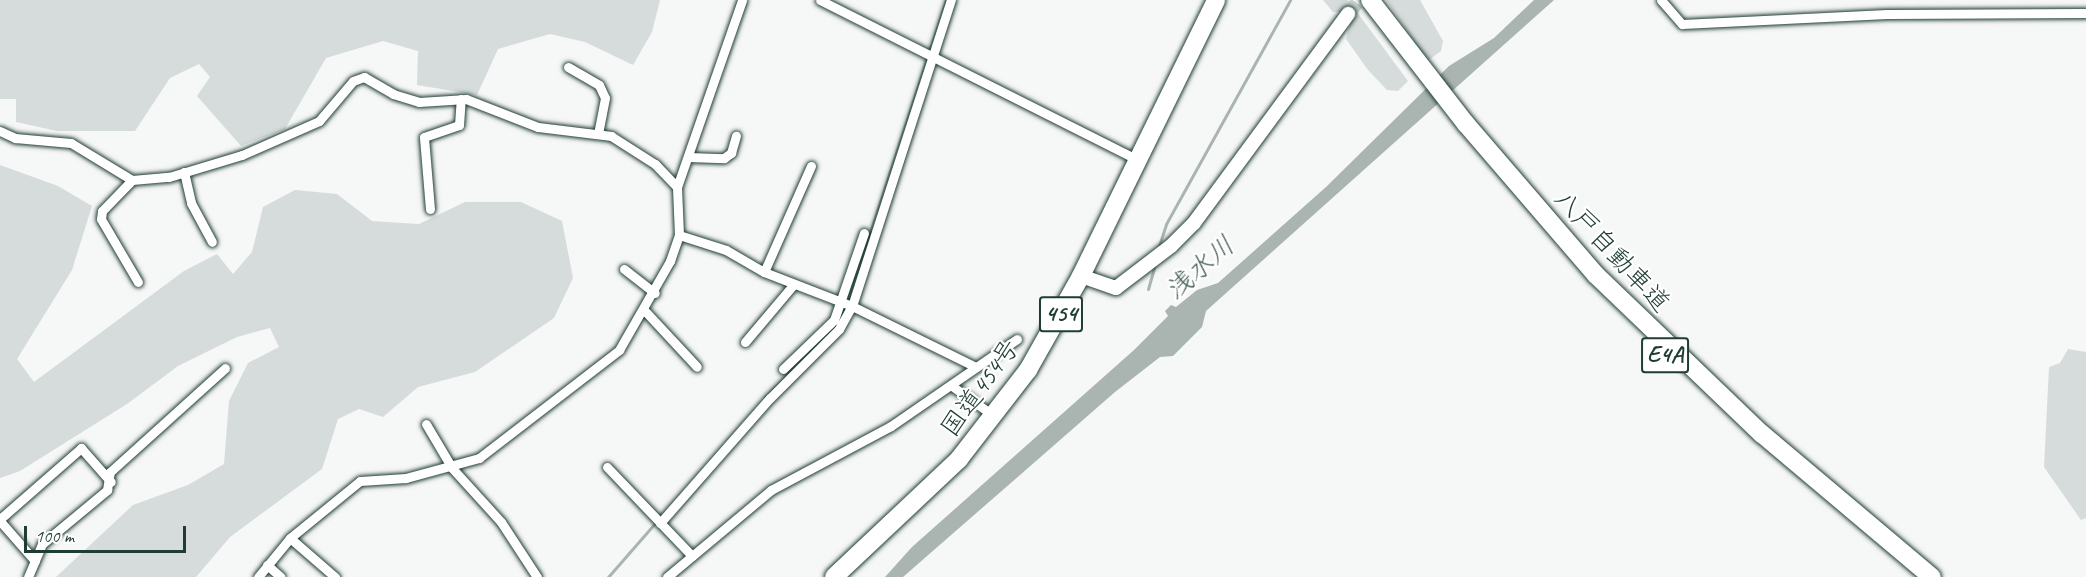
<!DOCTYPE html>
<meta charset="utf-8">
<style>
body{margin:0}
#map{position:relative;width:2086px;height:577px;overflow:hidden;background:#f6f7f7;font-family:Caveat,"Klee One",sans-serif}
div>[style]{position:absolute}
[style*='--x']{left:calc(var(--x)*1px);top:calc(var(--y)*1px);width:calc(var(--w)*1px);rotate:calc(var(--a)*1deg)}
.green>*{inset:0;background:#d6dcdb}
.water>*{inset:0;background:#aab5b1}
.stream>*{height:3px;margin:-1.5px;padding:0 1.5px;transform-origin:1.5px;border-radius:1.5px;background:#aab5b1}
.secondary-tunnel>*{height:14px;margin-top:-7px;transform-origin:0;background:repeating-linear-gradient(90deg,#cbd2d0 0 14px,transparent 0 21px)}
.roads{filter:drop-shadow(0 0 2px #1f3d34) drop-shadow(0 0 2px #1f3d34)}
.street>*{height:9px;margin:-4.5px;padding:0 4.5px;transform-origin:4.5px;border-radius:4.5px;background:#fff}
.secondary>*{height:14px;margin:-7px;padding:0 7px;transform-origin:7px;border-radius:7px;background:#fff}
.highway>*{height:18px;margin:-9px;padding:0 9px;transform-origin:9px;border-radius:9px;background:#fff}
span{translate:-50% -50%;white-space:nowrap;text-align:center;line-height:1.15;-webkit-text-stroke:4.5px #fff;paint-order:stroke}
.shield-label span{padding:2px 4px;background:#fff;border:2px solid;border-radius:4px;-webkit-text-stroke-width:0}
.shield-label{font-size:24px;color:#1f3d34;font-weight:700}
.street-label{font-size:26px;color:#1f3d34}
.water-label{font-size:27px;color:#49615a;font-style:italic}
.scale{position:absolute;left:24px;top:526px;width:162px;height:27px;box-sizing:border-box;border:3px solid #1f3d34;border-top:0;padding-left:8px;font-size:18px;line-height:21px;white-space:nowrap;color:#1f3d34;-webkit-text-stroke:4px #fff;paint-order:stroke}
</style>
<div id="map">
<div class="green">
<div style="clip-path:polygon(0 0,660px 0,652px 32px,633px 65px,585px 42px,550px 34px,498px 49px,477px 95px,417px 85px,418px 51px,383px 41px,326px 58px,285px 129px,241px 146px,197px 96px,210px 77px,199px 64px,170px 78px,135px 131px,57px 131px,16px 122px,16px 99px,0 99px)"></div>
<div style="clip-path:polygon(1323px 0,1348px 0,1408px 81px,1398px 91px,1387px 90px,1368px 70px,1346px 39px,1351px 20px,1345px 12px,1333px 12px)"></div>
<div style="clip-path:polygon(1386px 0,1420px 0,1443px 41px,1441px 51px,1429px 60px,1425px 57px)"></div>
<div style="clip-path:polygon(0 165px,58px 186px,92px 206px,72px 270px,17px 359px,34px 382px,184px 271px,217px 254px,233px 274px,252px 252px,263px 207px,295px 190px,337px 194px,372px 221px,419px 224px,465px 202px,521px 202px,562px 221px,573px 278px,554px 318px,475px 372px,418px 387px,383px 417px,359px 409px,338px 419px,322px 469px,230px 537px,196px 577px,56px 577px,133px 505px,188px 485px,224px 464px,229px 401px,248px 363px,279px 347px,270px 328px,237px 337px,178px 366px,127px 404px,20px 471px,0 478px)"></div>
<div style="clip-path:polygon(2068px 349px,2086px 352px,2086px 518px,2081px 520px,2044px 467px,2049px 367px,2060px 363px)"></div>
</div>
<div class="water">
<div style="clip-path:polygon(1534px 0,1554px 0,1206px 311px,1202px 327px,1173px 356px,1160px 357px,1115px 392px,903px 577px,885px 577px,912px 547px,1134px 350px,1168px 316px,1165px 311px,1171px 305px,1176px 307px,1197px 290px,1218px 283px,1326px 187px,1449px 66px,1494px 38px)"></div>
</div>
<div class="stream">
<div style="--x:1158;--y:249;--w:26;--a:-72"></div>
<div style="--x:1166;--y:224;--w:256;--a:-61"></div>
<div style="--x:1148;--y:289;--w:25;--a:-74"></div>
<div style="--x:847;--y:303;--w:319;--a:-71.9"></div>
<div style="--x:765;--y:397;--w:78;--a:-45"></div>
<div style="--x:608;--y:577;--w:73;--a:-48.9"></div>
</div>
<div class="secondary-tunnel">
<div style="--x:1348;--y:14;--w:18;--a:-52"></div>
</div>
<div class="roads">
<div class="street">
<div style="--x:820;--y:0;--w:356;--a:26.7"></div>
<div style="--x:1661;--y:0;--w:32;--a:49"></div>
<div style="--x:1682;--y:24;--w:205;--a:-2.8"></div>
<div style="--x:1887;--y:14;--w:199;--a:-0.3"></div>
<div style="--x:568;--y:67;--w:36;--a:30"></div>
<div style="--x:599;--y:85;--w:14;--a:65"></div>
<div style="--x:605;--y:98;--w:36;--a:101"></div>
<div style="--x:0;--y:131;--w:17;--a:25"></div>
<div style="--x:15;--y:138;--w:56;--a:5.1"></div>
<div style="--x:71;--y:143;--w:71;--a:31.2"></div>
<div style="--x:132;--y:180;--w:37;--a:-5"></div>
<div style="--x:169;--y:177;--w:76;--a:-16.8"></div>
<div style="--x:242;--y:155;--w:84;--a:-23.8"></div>
<div style="--x:319;--y:121;--w:52;--a:-49.6"></div>
<div style="--x:353;--y:81;--w:12;--a:-20"></div>
<div style="--x:364;--y:77;--w:34;--a:30"></div>
<div style="--x:393;--y:94;--w:27;--a:17"></div>
<div style="--x:419;--y:102;--w:47;--a:-3.7"></div>
<div style="--x:466;--y:99;--w:77;--a:21.3"></div>
<div style="--x:538;--y:127;--w:74;--a:7"></div>
<div style="--x:611;--y:136;--w:52;--a:32.5"></div>
<div style="--x:655;--y:164;--w:32;--a:46"></div>
<div style="--x:688;--y:157;--w:36;--a:2"></div>
<div style="--x:724;--y:158;--w:9;--a:-36"></div>
<div style="--x:731;--y:153;--w:18;--a:-74"></div>
<div style="--x:184;--y:172;--w:32;--a:77"></div>
<div style="--x:191;--y:203;--w:44;--a:61.7"></div>
<div style="--x:132;--y:180;--w:43;--a:134.1"></div>
<div style="--x:102;--y:211;--w:8;--a:97"></div>
<div style="--x:101;--y:219;--w:73;--a:59.6"></div>
<div style="--x:430;--y:209;--w:72;--a:-94.8"></div>
<div style="--x:424;--y:137;--w:37;--a:-19"></div>
<div style="--x:459;--y:125;--w:26;--a:-86"></div>
<div style="--x:679;--y:235;--w:49;--a:17.7"></div>
<div style="--x:726;--y:250;--w:44;--a:30.1"></div>
<div style="--x:764;--y:272;--w:94;--a:21.1"></div>
<div style="--x:852;--y:306;--w:138;--a:26.2"></div>
<div style="--x:624;--y:269;--w:39;--a:38"></div>
<div style="--x:764;--y:272;--w:116;--a:-66.1"></div>
<div style="--x:645;--y:311;--w:76;--a:47.1"></div>
<div style="--x:745;--y:342;--w:76;--a:-49.8"></div>
<div style="--x:783;--y:369;--w:71;--a:-43.9"></div>
<div style="--x:834;--y:320;--w:92;--a:-71"></div>
<div style="--x:952;--y:386;--w:52;--a:35.5"></div>
<div style="--x:426;--y:424;--w:51;--a:59.4"></div>
<div style="--x:452;--y:468;--w:73;--a:47.8"></div>
<div style="--x:501;--y:522;--w:66;--a:56.8"></div>
<div style="--x:607;--y:467;--w:123;--a:46.3"></div>
<div style="--x:0;--y:519;--w:108;--a:-41.2"></div>
<div style="--x:81;--y:448;--w:45;--a:48.6"></div>
<div style="--x:0;--y:521;--w:53;--a:48.8"></div>
<div style="--x:660;--y:523;--w:167;--a:-48.7"></div>
<div style="--x:770;--y:398;--w:98;--a:-45"></div>
<div style="--x:839;--y:329;--w:26;--a:-61"></div>
<div style="--x:852;--y:306;--w:322;--a:-72.1"></div>
<div style="--x:290;--y:538;--w:60;--a:40.9"></div>
<div style="--x:267;--y:565;--w:18;--a:41"></div>
<div style="--x:28;--y:577;--w:36;--a:-67"></div>
<div style="--x:42;--y:544;--w:85;--a:-39.7"></div>
<div style="--x:107;--y:490;--w:18;--a:-81"></div>
<div style="--x:110;--y:472;--w:155;--a:-42.1"></div>
<div style="--x:258;--y:577;--w:50;--a:-50.6"></div>
<div style="--x:290;--y:538;--w:90;--a:-39.2"></div>
<div style="--x:360;--y:481;--w:46;--a:-3.7"></div>
<div style="--x:406;--y:478;--w:76;--a:-15.3"></div>
<div style="--x:479;--y:458;--w:177;--a:-37.6"></div>
<div style="--x:619;--y:350;--w:103;--a:-60.2"></div>
<div style="--x:670;--y:261;--w:28;--a:-71"></div>
<div style="--x:679;--y:235;--w:48;--a:-92.4"></div>
<div style="--x:677;--y:187;--w:198;--a:-70.8"></div>
<div style="--x:667;--y:577;--w:136;--a:-39.9"></div>
<div style="--x:771;--y:490;--w:136;--a:-28.1"></div>
<div style="--x:891;--y:426;--w:153;--a:-34.6"></div>
</div>
<div class="secondary">
<div style="--x:1081;--y:276;--w:37;--a:19"></div>
<div style="--x:1116;--y:288;--w:69;--a:-37.4"></div>
<div style="--x:1171;--y:246;--w:33;--a:-45"></div>
<div style="--x:1194;--y:223;--w:260;--a:-53.6"></div>
</div>
<div class="highway">
<div style="--x:1370;--y:0;--w:157;--a:52.3"></div>
<div style="--x:1466;--y:124;--w:199;--a:49.3"></div>
<div style="--x:1596;--y:275;--w:230;--a:43.8"></div>
<div style="--x:1762;--y:434;--w:222;--a:40.1"></div>
<div style="--x:834;--y:577;--w:172;--a:-43.3"></div>
<div style="--x:959;--y:459;--w:113;--a:-52.2"></div>
<div style="--x:1028;--y:370;--w:108;--a:-60.6"></div>
<div style="--x:1081;--y:276;--w:307;--a:-63.9"></div>
</div>
</div>
<div class="shield-label">
<span style="left:1061px;top:314px">454</span>
<span style="left:1665px;top:355px">E4A</span>
</div>
<div class="street-label">
<span style="left:1612px;top:251px;rotate:47deg">八戸自動車道</span>
<span style="left:980px;top:388px;rotate:-54deg">国道454号</span>
</div>
<div class="water-label">
<span style="left:1200px;top:268px;rotate:-41deg">浅水川</span>
</div>
<div class="scale">100 m</div>
</div>
